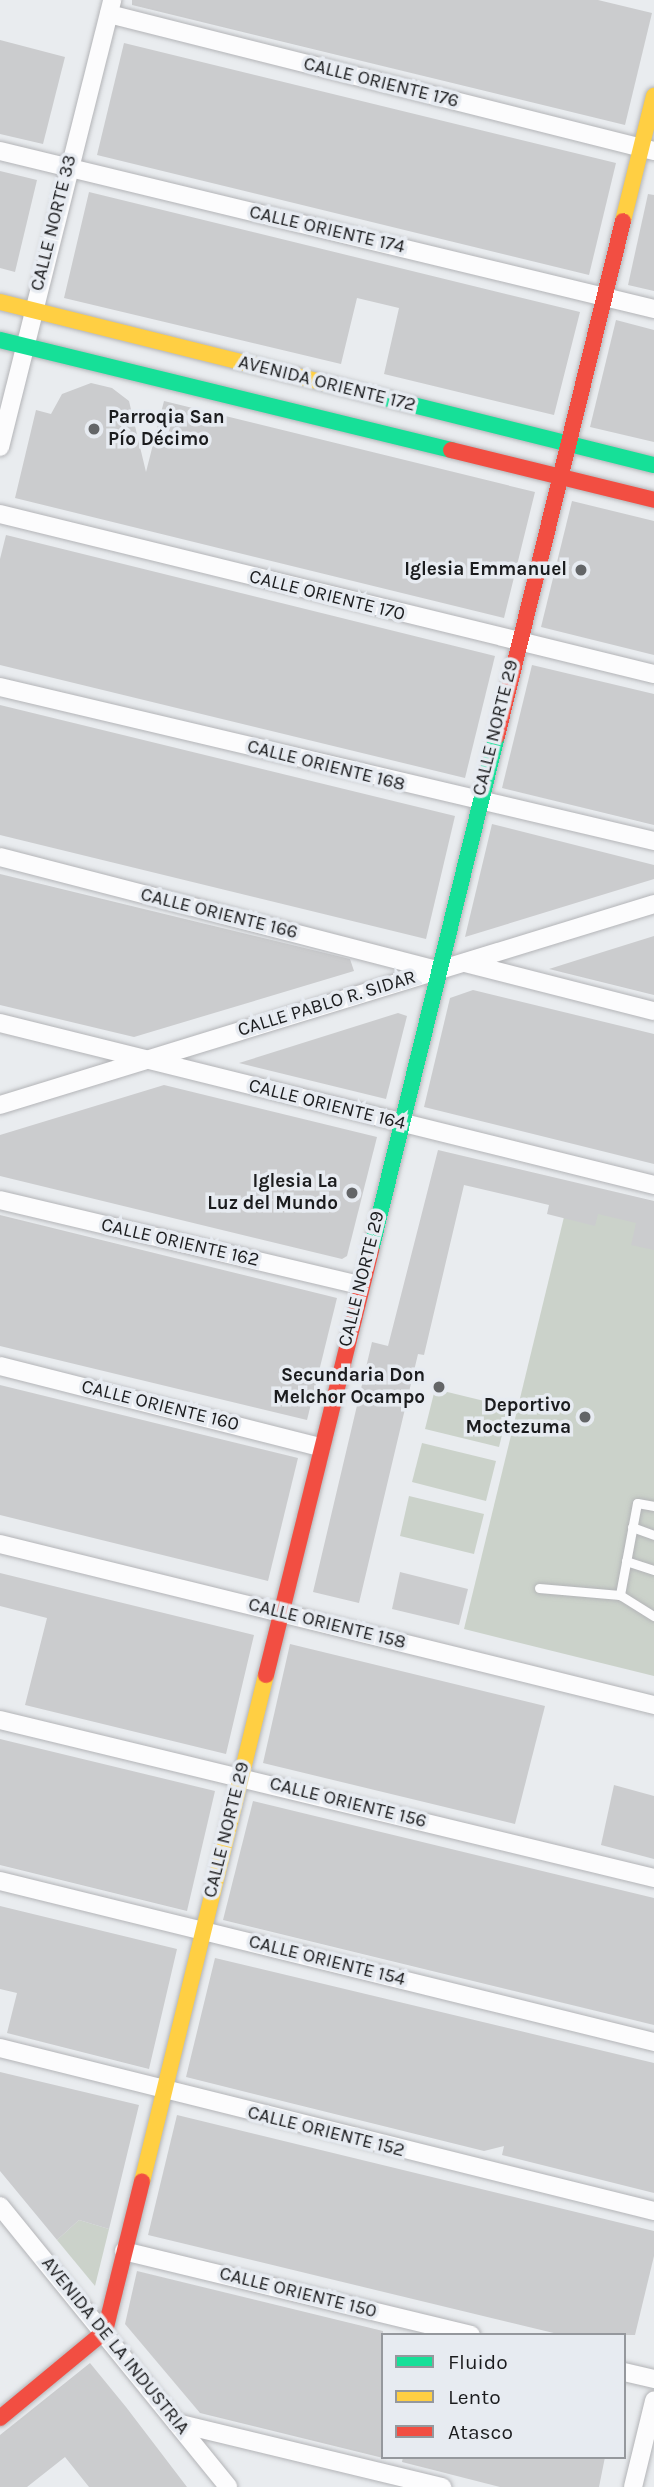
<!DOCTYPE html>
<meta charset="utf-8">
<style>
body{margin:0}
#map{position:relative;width:654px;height:2487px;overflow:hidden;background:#e9ecef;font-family:Karla,sans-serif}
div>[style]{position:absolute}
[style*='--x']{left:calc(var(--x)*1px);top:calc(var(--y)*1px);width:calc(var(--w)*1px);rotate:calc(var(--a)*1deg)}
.green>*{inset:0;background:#cbd2ca}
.building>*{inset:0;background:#cbccce}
.roads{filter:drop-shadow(0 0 2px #b3b4b7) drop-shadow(0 0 2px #b3b4b7)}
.lane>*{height:9px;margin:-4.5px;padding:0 4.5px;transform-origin:4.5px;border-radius:4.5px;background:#fcfcfd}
.street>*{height:18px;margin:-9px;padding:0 9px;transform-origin:9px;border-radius:9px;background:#fcfcfd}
.fast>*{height:16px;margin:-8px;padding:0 8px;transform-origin:8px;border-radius:8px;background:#16e098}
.slow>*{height:16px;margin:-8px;padding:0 8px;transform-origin:8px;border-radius:8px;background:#ffcf43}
.jam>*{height:16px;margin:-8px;padding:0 8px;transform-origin:8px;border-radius:8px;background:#f24e42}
.dots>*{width:19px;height:19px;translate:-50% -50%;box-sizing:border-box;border:4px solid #e7ebf1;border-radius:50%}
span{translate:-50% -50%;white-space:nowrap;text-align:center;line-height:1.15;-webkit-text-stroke:7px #e7ebf1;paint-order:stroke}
.street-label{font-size:19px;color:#1b1c1e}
.poi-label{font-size:19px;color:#1b1c1e;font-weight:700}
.left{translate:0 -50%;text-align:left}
.right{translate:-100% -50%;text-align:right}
.legend{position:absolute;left:381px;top:2333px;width:245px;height:126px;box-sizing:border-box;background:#e7ebf1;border:2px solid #95989d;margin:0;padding:9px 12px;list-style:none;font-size:21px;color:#1b1c1e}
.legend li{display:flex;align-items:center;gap:14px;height:35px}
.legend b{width:35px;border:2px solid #95989d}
</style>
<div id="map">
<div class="green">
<div style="clip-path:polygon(572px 1184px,654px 1204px,654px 1676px,464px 1629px)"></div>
<div style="clip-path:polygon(435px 1389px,509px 1407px,499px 1447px,425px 1429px)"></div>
<div style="clip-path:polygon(422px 1443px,496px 1461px,486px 1501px,412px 1482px)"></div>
<div style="clip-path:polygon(409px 1496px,484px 1514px,474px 1554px,400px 1536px)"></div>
<div style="clip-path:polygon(79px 2220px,109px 2229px,95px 2286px,57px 2240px)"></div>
</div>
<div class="building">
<div style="clip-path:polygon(132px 0,598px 0,652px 13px,625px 125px,132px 5px)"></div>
<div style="clip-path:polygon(0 40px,65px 57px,43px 144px,0 134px)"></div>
<div style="clip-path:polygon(124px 43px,616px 163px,589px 275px,97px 155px)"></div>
<div style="clip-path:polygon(0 171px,37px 180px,15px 272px,0 268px)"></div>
<div style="clip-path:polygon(89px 192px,580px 312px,554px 415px,384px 374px,399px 308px,357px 298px,341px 364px,64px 298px)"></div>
<div style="clip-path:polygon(648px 194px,654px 195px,654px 291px,628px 285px)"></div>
<div style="clip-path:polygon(616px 320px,654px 330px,654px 442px,590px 427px)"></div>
<div style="clip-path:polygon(91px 383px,112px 388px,129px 401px,146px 472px,164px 401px,535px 492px,504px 618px,15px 498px,36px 410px,51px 414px,62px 394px)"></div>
<div style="clip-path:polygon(572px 501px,654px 521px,654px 655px,541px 627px)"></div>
<div style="clip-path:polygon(6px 535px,495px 656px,465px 778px,0 665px,0 559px)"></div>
<div style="clip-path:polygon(532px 665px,654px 694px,654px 825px,502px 788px)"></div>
<div style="clip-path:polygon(0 705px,455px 816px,426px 939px,0 835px)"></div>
<div style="clip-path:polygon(492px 824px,654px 865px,654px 879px,465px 937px)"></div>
<div style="clip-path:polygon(0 874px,350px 959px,354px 971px,134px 1037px,0 1005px)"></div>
<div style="clip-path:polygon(654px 936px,654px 995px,549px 969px,606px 951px)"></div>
<div style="clip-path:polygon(473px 990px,654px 1034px,654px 1164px,424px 1107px,450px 998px)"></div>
<div style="clip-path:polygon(398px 1013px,407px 1016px,386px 1099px,239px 1063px)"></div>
<div style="clip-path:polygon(164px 1085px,377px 1137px,347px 1256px,342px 1259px,0 1176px,0 1135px)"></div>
<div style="clip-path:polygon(438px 1150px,654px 1201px,654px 1250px,631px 1245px,636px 1223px,598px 1214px,595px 1226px,547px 1214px,549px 1205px,464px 1185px,424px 1355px,418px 1354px,359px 1603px,313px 1592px,372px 1342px,388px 1346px)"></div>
<div style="clip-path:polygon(0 1215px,337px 1298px,307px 1420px,0 1346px)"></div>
<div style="clip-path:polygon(0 1385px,298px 1458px,268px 1581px,0 1515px)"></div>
<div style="clip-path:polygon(400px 1572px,468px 1589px,459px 1625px,392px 1609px)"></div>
<div style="clip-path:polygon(0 1573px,254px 1635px,226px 1754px,25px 1705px,47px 1618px,0 1606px)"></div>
<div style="clip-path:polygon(290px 1644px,545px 1706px,515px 1824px,263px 1763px)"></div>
<div style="clip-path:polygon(0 1739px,215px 1791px,187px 1911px,0 1865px)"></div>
<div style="clip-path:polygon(614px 1785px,654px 1796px,654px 1859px,601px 1845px)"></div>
<div style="clip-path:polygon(253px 1801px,654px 1898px,654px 2025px,223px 1920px)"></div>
<div style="clip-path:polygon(0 1906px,177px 1949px,149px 2069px,7px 2033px,17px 1993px,0 1989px)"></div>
<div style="clip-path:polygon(215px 1958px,654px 2063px,654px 2193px,502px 2155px,504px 2146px,484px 2151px,186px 2077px)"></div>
<div style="clip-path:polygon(0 2072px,139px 2105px,109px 2229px,79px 2220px,57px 2240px,0 2171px)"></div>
<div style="clip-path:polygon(177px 2115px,654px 2231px,654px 2256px,635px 2335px,562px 2335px,148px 2235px)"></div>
<div style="clip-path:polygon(137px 2271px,383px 2331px,383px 2458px,200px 2413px,125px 2324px)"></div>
<div style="clip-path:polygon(90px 2363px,126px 2407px,187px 2487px,89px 2487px,65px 2457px,27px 2487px,0 2487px,0 2435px)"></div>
<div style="clip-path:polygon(403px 2457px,605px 2457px,599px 2487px,500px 2487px,402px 2462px)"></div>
</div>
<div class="roads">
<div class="lane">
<div style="--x:654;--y:1506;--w:17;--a:-170"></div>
<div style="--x:637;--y:1503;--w:94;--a:100.5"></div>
<div style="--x:620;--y:1595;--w:40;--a:32"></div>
<div style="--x:632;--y:1527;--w:23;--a:20"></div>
<div style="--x:626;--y:1561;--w:29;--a:18"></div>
<div style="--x:539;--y:1588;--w:81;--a:4.9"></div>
</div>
<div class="street">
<div style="--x:109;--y:14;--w:562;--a:14.11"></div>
<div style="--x:0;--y:151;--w:673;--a:13.58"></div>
<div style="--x:0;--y:447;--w:461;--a:-75.9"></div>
<div style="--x:0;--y:514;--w:673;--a:13.75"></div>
<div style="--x:0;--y:687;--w:672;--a:13.25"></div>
<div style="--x:0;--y:857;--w:452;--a:14.5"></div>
<div style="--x:465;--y:963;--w:195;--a:14.3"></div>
<div style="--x:0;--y:1023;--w:674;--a:13.91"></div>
<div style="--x:0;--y:1105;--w:684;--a:-17.08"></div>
<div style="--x:0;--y:1200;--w:370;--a:13.3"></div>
<div style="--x:0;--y:1366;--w:331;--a:14.2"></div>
<div style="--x:0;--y:1544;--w:674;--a:13.83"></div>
<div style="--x:0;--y:1720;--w:673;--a:13.58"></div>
<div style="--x:0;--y:1881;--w:674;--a:13.83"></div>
<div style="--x:0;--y:2048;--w:674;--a:14"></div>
<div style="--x:0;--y:2206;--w:362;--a:50.9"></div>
<div style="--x:124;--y:2251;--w:357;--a:13.6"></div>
<div style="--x:624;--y:2372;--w:31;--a:13"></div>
<div style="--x:177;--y:2423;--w:273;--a:13.6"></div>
<div style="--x:633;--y:2487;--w:89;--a:-76.3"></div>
</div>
<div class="fast">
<div style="--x:0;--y:340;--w:464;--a:13.7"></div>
<div style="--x:377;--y:396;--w:285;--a:14"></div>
<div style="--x:371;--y:1250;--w:529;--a:-76.23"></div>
</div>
<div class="slow">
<div style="--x:623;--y:221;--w:129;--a:-76.1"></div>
<div style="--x:0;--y:302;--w:389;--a:14"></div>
<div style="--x:142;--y:2182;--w:522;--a:-76.26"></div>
</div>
<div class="jam">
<div style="--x:451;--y:450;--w:209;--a:13.8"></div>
<div style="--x:497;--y:736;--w:530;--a:-76.25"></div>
<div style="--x:266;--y:1675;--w:438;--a:-76.1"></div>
<div style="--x:0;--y:2418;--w:136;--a:-39.6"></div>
<div style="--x:105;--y:2331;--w:154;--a:-76.1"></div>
</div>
</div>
<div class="dots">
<div style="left:94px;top:429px;background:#636567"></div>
<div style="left:581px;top:570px;background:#636567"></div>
<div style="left:352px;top:1193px;background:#636567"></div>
<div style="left:439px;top:1387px;background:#636567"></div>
<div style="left:585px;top:1417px;background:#636567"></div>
</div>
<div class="street-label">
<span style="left:381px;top:83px;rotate:14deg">CALLE ORIENTE 176</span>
<span style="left:54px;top:223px;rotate:-76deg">CALLE NORTE 33</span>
<span style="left:327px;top:230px;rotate:13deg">CALLE ORIENTE 174</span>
<span style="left:327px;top:384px;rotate:14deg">AVENIDA ORIENTE 172</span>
<span style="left:327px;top:596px;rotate:14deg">CALLE ORIENTE 170</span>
<span style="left:496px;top:728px;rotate:-76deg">CALLE NORTE 29</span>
<span style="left:326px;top:766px;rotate:14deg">CALLE ORIENTE 168</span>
<span style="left:219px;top:914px;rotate:14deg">CALLE ORIENTE 166</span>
<span style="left:327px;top:1004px;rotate:-17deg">CALLE PABLO R. SIDAR</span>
<span style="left:327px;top:1105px;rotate:14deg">CALLE ORIENTE 164</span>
<span style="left:180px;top:1243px;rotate:13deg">CALLE ORIENTE 162</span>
<span style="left:362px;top:1279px;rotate:-76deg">CALLE NORTE 29</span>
<span style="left:160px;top:1406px;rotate:14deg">CALLE ORIENTE 160</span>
<span style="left:327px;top:1624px;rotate:14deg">CALLE ORIENTE 158</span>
<span style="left:348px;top:1803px;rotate:14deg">CALLE ORIENTE 156</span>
<span style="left:227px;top:1830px;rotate:-76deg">CALLE NORTE 29</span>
<span style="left:327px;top:1961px;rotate:14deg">CALLE ORIENTE 154</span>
<span style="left:326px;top:2132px;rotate:14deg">CALLE ORIENTE 152</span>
<span style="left:298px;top:2293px;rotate:14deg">CALLE ORIENTE 150</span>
<span style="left:115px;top:2346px;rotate:51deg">AVENIDA DE LA INDUSTRIA</span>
</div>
<div class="poi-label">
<span class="left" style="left:108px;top:429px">Parroqia San<br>Pío Décimo</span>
<span class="right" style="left:567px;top:570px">Iglesia Emmanuel</span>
<span class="right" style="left:338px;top:1193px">Iglesia La<br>Luz del Mundo</span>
<span class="right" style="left:425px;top:1387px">Secundaria Don<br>Melchor Ocampo</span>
<span class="right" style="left:571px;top:1417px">Deportivo<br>Moctezuma</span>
</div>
<ul class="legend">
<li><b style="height:9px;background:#16e098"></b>Fluido</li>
<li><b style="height:9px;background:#ffcf43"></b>Lento</li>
<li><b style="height:9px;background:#f24e42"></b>Atasco</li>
</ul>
</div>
